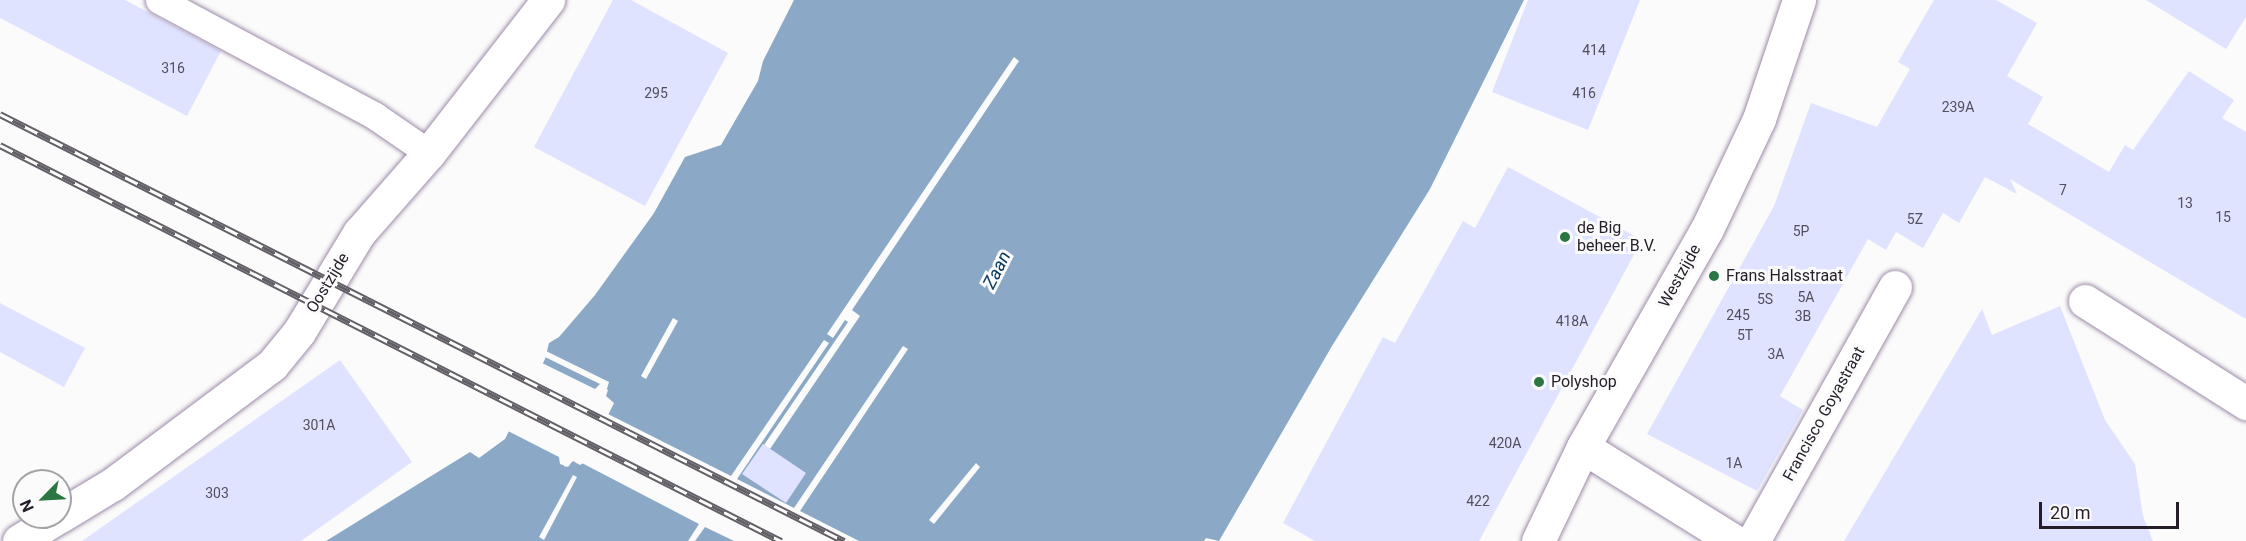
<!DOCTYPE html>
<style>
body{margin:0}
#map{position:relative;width:2246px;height:541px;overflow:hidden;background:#fbfbfb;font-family:Roboto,sans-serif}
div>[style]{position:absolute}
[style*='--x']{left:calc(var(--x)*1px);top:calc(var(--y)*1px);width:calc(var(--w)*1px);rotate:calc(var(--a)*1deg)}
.water>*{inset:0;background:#8ba9c6}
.pier>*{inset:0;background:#fbfbfb}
.building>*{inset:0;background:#dfe3ff}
.roads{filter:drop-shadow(0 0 2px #9d8ba9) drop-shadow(0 0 2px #9d8ba9)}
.lane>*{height:27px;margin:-13.5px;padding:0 13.5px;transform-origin:13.5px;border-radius:13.5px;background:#fff}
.street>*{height:33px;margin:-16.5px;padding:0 16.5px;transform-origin:16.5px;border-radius:16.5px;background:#fff}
.secondary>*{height:33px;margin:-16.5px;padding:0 16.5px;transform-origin:16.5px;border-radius:16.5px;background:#fff}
.rail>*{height:7px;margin-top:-3.5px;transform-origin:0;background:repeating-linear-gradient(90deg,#fbfbfb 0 14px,#635f66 0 28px);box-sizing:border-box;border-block:2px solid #635f66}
.dots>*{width:16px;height:16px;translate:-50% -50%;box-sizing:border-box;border:3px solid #fbfbfb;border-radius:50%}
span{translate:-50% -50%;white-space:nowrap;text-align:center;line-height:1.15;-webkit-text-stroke:6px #fbfbfb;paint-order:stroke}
.number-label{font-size:14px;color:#544f5e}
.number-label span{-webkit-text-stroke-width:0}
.poi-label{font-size:16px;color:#251e29}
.left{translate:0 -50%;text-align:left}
.street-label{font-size:16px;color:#251e29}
.water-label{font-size:18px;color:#083a61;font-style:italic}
.north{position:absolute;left:12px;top:469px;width:60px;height:60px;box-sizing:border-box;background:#fbfbfb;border:2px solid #a5a3a7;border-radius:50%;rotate:246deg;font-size:16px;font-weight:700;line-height:24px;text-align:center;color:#251e29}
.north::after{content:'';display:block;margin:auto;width:21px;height:27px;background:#2c7644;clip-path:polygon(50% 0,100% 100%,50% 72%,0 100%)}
.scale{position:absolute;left:2039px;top:502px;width:140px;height:27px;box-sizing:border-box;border:3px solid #251e29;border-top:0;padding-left:8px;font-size:18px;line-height:21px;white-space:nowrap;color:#251e29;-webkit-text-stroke:4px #fbfbfb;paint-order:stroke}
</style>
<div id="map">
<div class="water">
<div style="clip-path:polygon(evenodd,794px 0,1524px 0,1430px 189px,1332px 346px,1219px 541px,1206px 538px,1204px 541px,326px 541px,470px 452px,479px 458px,505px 439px,545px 359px,549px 343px,559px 337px,595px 295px,654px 213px,685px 157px,721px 145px,758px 81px,763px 61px,794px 0,599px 385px,608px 390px,606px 396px,614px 403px,585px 462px,580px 465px,573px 461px,565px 467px,559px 457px,599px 385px)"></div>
</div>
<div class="pier">
<div style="clip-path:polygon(1014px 57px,1019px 61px,852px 310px,860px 316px,770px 449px,764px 445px,848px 322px,845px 320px,833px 338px,827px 334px)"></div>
<div style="clip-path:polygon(673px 318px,678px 321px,646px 379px,641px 376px)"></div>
<div style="clip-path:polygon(824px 340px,829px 343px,737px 479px,794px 508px,903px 346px,908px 349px,800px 511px,859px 541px,734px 541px,705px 527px,695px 541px,688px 541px,699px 524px,580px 462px,606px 413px,731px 476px)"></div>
<div style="clip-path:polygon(544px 350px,609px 382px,604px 399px,604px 390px,599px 389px,562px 458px,566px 464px,574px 459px,568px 467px,560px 464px,559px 457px,506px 430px,540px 362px,595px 389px,600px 384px,543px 356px)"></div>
<div style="clip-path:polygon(976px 463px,980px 467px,934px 524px,929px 520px)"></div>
<div style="clip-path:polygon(573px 475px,577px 477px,544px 540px,539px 537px)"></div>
</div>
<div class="building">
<div style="clip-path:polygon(0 0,125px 0,221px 51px,187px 116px,0 18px)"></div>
<div style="clip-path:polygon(613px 0,631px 0,728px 53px,645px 206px,534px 147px)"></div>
<div style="clip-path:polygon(1528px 0,1640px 0,1588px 130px,1492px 92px)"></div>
<div style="clip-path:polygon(1934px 0,1996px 0,2037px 23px,2007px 76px,2043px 97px,2028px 124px,2109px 172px,2125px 145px,2133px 150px,2189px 71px,2234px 100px,2222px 118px,2246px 132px,2246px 319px,2010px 179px,2017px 194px,1985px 177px,1959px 223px,1943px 213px,1923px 248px,1896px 232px,1886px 250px,1868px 239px,1780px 396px,1803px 410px,1757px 491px,1647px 434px,1774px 206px,1811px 103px,1877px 127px,1910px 69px,1898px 62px)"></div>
<div style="clip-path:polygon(2146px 0,2246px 0,2246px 17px,2226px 49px)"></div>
<div style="clip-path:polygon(1508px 167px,1642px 240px,1479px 541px,1315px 541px,1283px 523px,1383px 337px,1395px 343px,1463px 221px,1475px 228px)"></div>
<div style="clip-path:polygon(0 303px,85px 348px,64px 387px,0 352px)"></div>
<div style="clip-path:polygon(2060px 306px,2105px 420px,2135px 464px,2143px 516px,2153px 541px,1844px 541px,1982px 309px,1992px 335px)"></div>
<div style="clip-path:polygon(340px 360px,412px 462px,301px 541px,82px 541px)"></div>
<div style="clip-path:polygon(763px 444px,806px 473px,786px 503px,742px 474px)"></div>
</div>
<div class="roads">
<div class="lane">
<div style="--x:159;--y:0;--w:245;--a:28.2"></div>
<div style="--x:375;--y:116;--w:65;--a:34.4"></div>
</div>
<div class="street">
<div style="--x:2085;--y:301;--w:191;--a:32.4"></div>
<div style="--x:1583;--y:447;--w:178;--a:31.9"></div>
<div style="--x:60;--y:516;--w:62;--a:-31.1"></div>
<div style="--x:113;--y:484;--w:199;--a:-36.8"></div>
<div style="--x:272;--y:365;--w:43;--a:-50.7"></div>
<div style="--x:299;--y:332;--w:116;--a:-58.8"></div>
<div style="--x:359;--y:233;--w:106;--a:-48.8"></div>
<div style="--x:429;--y:153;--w:194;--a:-52.1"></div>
<div style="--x:19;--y:541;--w:46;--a:-31.6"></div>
<div style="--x:1753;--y:541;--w:291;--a:-60.8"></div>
</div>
<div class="secondary">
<div style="--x:1538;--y:541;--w:104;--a:-64.4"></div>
<div style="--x:1583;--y:447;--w:251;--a:-60.4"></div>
<div style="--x:1707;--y:229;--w:122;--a:-64.7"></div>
<div style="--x:1759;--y:119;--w:126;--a:-71.4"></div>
</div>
</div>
<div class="rail">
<div style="--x:0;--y:114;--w:946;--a:26.84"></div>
<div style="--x:0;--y:145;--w:876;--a:26.89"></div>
</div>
<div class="dots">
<div style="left:1565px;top:237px;background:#2c7644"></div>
<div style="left:1714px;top:276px;background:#2c7644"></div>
<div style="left:1539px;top:382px;background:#2c7644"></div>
</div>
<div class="number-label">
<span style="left:1594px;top:50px">414</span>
<span style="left:173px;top:68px">316</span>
<span style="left:656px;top:93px">295</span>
<span style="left:1584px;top:93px">416</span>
<span style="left:1958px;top:107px">239A</span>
<span style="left:2063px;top:190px">7</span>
<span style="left:2185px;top:203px">13</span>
<span style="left:2223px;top:217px">15</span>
<span style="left:1915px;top:219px">5Z</span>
<span style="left:1801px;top:231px">5P</span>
<span style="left:1806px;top:297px">5A</span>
<span style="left:1765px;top:299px">5S</span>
<span style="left:1738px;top:315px">245</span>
<span style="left:1803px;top:316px">3B</span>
<span style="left:1572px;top:321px">418A</span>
<span style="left:1745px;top:335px">5T</span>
<span style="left:1776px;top:354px">3A</span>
<span style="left:319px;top:425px">301A</span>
<span style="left:1505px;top:443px">420A</span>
<span style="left:1734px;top:463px">1A</span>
<span style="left:217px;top:493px">303</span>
<span style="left:1478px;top:501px">422</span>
</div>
<div class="poi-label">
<span class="left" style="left:1577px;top:237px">de Big<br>beheer B.V.</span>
<span class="left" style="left:1726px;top:276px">Frans Halsstraat</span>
<span class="left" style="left:1551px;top:382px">Polyshop</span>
</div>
<div class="street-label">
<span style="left:1680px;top:276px;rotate:-61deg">Westzijde</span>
<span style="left:328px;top:283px;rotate:-59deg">Oostzijde</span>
<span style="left:1824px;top:414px;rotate:-61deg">Francisco Goyastraat</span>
</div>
<div class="water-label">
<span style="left:997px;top:270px;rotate:-63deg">Zaan</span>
</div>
<div class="north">N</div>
<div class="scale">20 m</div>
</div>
